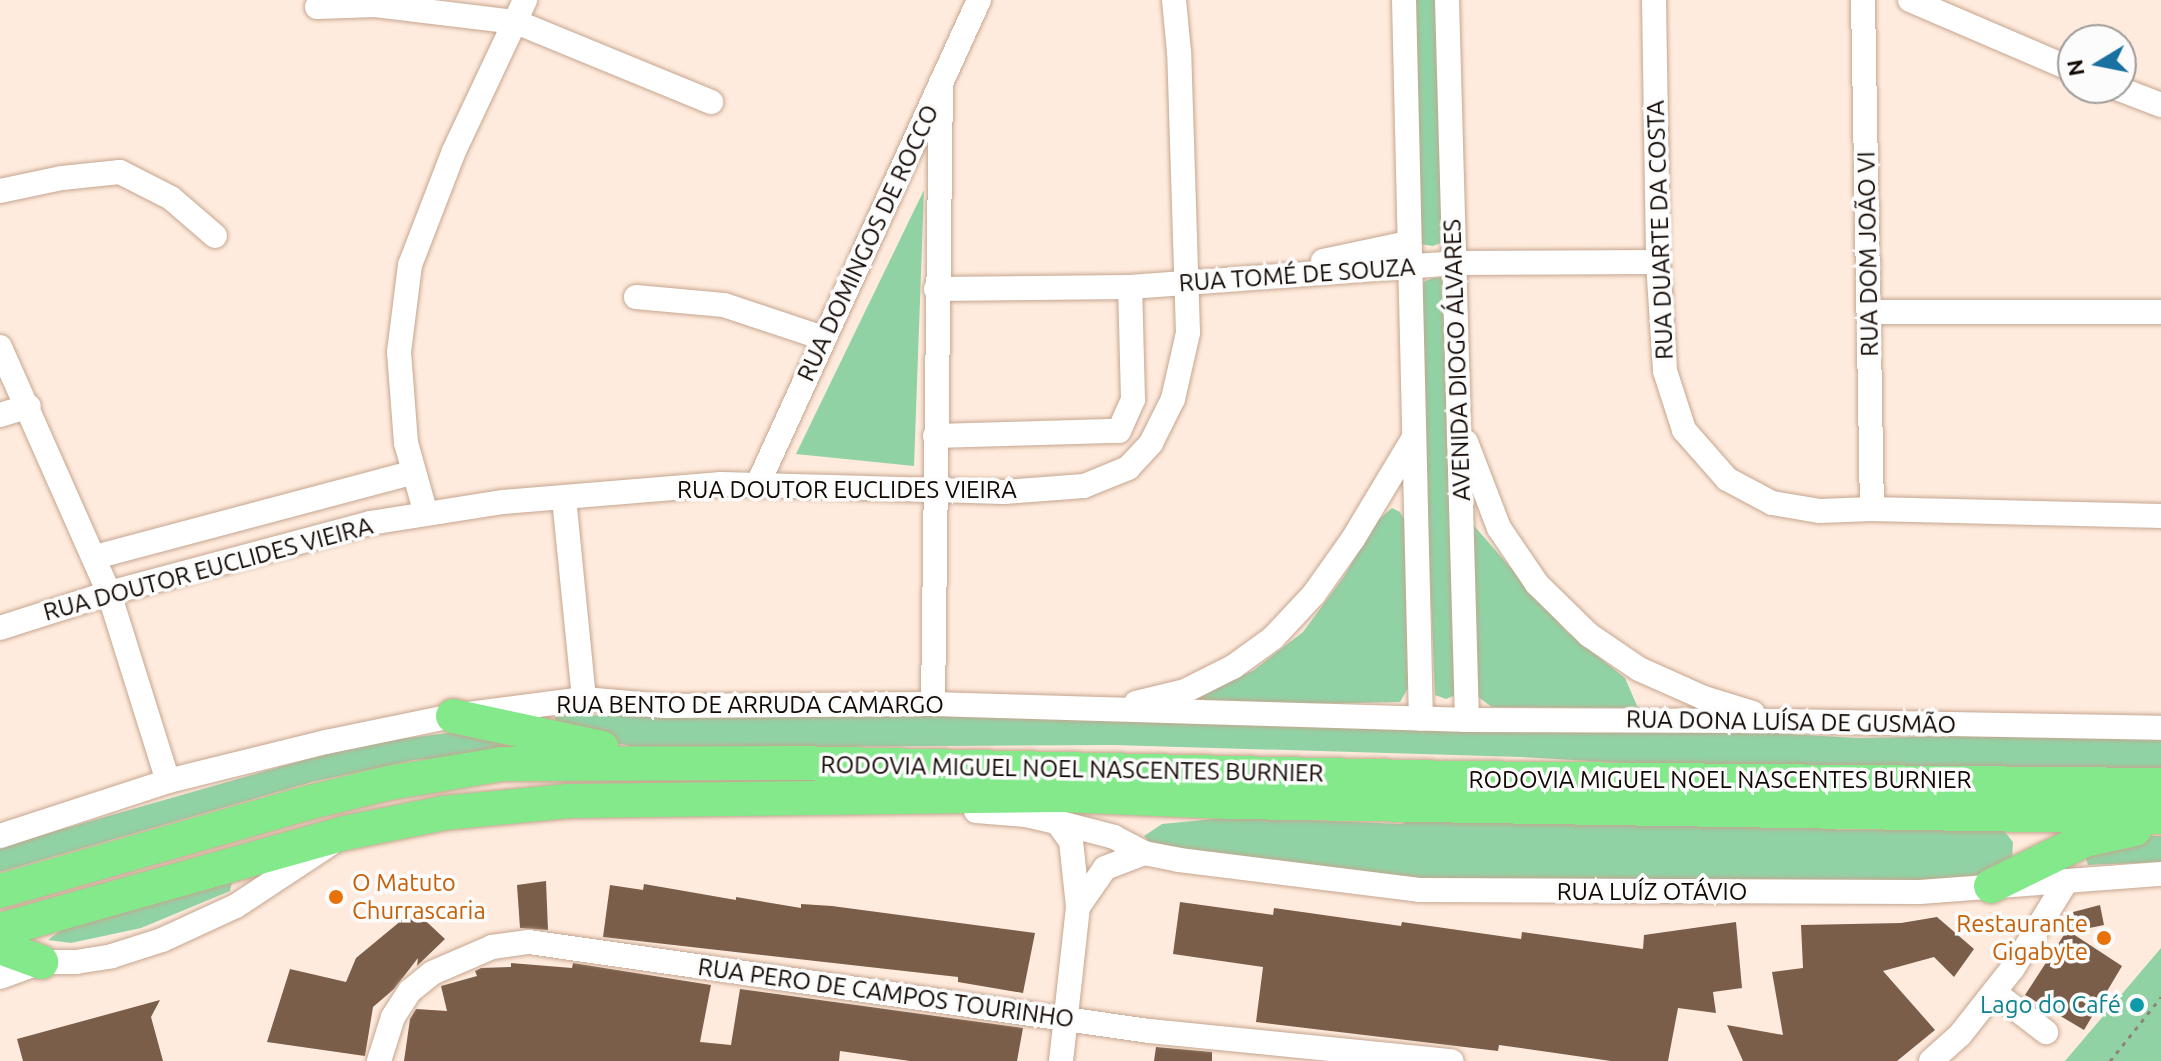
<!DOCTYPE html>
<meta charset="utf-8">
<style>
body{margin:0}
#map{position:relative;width:2161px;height:1061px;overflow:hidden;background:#ffebdd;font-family:Ubuntu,sans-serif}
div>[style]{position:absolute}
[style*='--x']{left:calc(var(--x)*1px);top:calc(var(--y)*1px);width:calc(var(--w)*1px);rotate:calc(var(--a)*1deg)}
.green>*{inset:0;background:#91d2a4}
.building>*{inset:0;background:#7a5e4a}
.path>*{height:3px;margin-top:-1.5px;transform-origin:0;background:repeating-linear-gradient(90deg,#928379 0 4px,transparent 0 10px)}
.roads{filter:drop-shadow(0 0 2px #c5a690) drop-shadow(0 0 2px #c5a690)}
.minor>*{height:24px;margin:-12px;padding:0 12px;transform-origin:12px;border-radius:12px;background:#fff}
.highway>*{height:34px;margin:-17px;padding:0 17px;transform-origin:17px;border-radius:17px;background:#83e98b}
.dots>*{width:22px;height:22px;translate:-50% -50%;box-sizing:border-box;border:4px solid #fcfcfc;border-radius:50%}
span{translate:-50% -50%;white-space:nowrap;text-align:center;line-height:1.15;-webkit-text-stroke:7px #fcfcfc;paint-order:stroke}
.street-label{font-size:24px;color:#130903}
.food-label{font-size:24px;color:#c56008}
.left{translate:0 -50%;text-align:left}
.right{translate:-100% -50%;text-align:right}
.culture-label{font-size:24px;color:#0d838f}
.north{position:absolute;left:2057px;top:24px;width:80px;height:80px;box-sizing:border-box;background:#fcfcfc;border:2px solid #9f9b98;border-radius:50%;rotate:260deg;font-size:22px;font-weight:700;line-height:32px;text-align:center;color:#130903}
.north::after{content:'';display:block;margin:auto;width:28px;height:36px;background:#1971a1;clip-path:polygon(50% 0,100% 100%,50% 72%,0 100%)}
</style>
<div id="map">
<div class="green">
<div style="clip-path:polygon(1415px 0,1438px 0,1446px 241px,1433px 246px,1420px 244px)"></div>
<div style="clip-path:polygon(924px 190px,914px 466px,796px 454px)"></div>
<div style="clip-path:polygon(1433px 278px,1447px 278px,1458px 694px,1446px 699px,1435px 695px,1418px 284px)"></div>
<div style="clip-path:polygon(1392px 508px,1400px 512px,1407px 524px,1415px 676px,1400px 702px,1158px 707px,1211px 690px,1254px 670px,1303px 632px,1343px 578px,1377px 521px)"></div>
<div style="clip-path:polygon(1469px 520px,1566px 631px,1625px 678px,1638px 708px,1492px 707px,1474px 694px)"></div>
<div style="clip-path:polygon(673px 714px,1055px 716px,1679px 728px,1858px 738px,1965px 736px,2161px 740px,2161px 775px,1696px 767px,1521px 757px,1113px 745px,640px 748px,596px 739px,558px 726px,554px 716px)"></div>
<div style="clip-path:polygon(464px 731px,517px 742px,506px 753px,414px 760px,312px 782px,0 872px,0 847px,360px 744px)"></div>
<div style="clip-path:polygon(1418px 815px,1818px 820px,1837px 830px,1974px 828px,2004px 831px,2013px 842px,2012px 861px,1986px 877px,1898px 884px,1428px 879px,1153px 846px,1144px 836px,1162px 824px,1234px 817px,1402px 824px)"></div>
<div style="clip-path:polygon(2137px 836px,2161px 836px,2161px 862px,2088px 865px,2082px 845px)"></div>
<div style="clip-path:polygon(232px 882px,230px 891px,141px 928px,71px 943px,48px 940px,61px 930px)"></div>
<div style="clip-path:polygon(2161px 948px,2161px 1061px,2065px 1061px)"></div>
</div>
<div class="building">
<div style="clip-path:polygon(546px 881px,548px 930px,520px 928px,517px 885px)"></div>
<div style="clip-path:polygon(644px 884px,736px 900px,736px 897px,801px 908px,801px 904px,832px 906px,1035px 933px,1023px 993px,958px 982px,958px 977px,603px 937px,610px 885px,643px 890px)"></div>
<div style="clip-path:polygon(1180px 902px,1273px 915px,1274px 908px,1401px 926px,1402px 922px,1521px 939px,1522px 932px,1643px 949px,1644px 935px,1736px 922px,1742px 988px,1713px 992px,1716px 1013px,1678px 1008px,1668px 1061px,1611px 1061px,1499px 1045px,1498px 1051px,1256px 1022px,1263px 967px,1173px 954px)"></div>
<div style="clip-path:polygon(2100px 905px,2104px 925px,2070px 932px,2122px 966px,2084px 1030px,2025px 995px,2075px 918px,2073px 912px)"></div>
<div style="clip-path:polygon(414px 910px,445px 939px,417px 966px,418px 958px,394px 989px,373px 1007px,365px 1056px,267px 1042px,290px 969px,346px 982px,356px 958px)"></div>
<div style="clip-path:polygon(1937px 917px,1974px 949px,1954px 977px,1934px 957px,1883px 971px,1935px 1030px,1897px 1061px,1743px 1061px,1727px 1025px,1783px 1035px,1772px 972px,1803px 968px,1801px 925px,1901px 923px)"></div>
<div style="clip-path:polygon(511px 963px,572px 968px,573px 963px,711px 985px,700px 1042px,731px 1045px,740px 989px,1023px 1028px,1017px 1061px,910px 1061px,840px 1051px,839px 1061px,404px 1061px,410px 1019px,416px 1009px,447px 1011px,441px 986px,477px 976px,475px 971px,481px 968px,511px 967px)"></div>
<div style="clip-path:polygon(160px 1000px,151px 1017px,163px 1061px,23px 1061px,17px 1039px)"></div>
<div style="clip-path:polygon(1156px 1047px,1212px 1052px,1212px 1061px,1154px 1061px)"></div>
</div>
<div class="path">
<div style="--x:2110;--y:1061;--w:82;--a:-51.4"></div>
</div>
<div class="roads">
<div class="minor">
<div style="--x:1404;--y:0;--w:719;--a:88.65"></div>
<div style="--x:1447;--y:0;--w:720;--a:88.41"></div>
<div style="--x:1654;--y:0;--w:262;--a:89.1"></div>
<div style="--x:1658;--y:262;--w:109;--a:86.3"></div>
<div style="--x:1665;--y:371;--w:62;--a:72.1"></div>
<div style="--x:1684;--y:430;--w:65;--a:48.7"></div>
<div style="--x:1727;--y:479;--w:51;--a:28.1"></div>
<div style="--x:1772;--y:503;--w:49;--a:9.5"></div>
<div style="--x:1820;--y:511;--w:52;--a:-2.2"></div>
<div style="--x:1872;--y:509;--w:289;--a:1.4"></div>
<div style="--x:1863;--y:0;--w:509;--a:88.99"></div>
<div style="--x:1910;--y:0;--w:177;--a:23.2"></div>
<div style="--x:317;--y:7;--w:58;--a:-2"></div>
<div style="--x:375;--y:5;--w:142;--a:6.9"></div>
<div style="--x:516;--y:22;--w:211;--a:22.3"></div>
<div style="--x:2117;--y:88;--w:47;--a:21.1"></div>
<div style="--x:0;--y:191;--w:63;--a:-11.8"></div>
<div style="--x:62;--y:178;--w:58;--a:-5.9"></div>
<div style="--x:120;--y:172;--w:57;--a:27"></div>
<div style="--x:171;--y:198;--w:58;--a:40.8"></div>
<div style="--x:1323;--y:261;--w:87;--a:-12"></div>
<div style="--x:936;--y:289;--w:194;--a:-0.6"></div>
<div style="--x:1130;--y:287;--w:325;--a:-4.2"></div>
<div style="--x:1454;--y:263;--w:204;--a:-0.3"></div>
<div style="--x:636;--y:297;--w:88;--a:5.2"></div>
<div style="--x:724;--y:305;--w:104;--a:18.4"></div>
<div style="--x:1869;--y:312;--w:292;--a:0"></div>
<div style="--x:0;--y:347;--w:269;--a:66.1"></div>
<div style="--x:109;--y:593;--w:197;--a:72.6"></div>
<div style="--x:0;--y:415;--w:30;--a:-17"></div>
<div style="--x:935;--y:436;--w:184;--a:-1.6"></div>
<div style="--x:1119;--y:431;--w:35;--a:-66"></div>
<div style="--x:1133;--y:399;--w:112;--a:-91.5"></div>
<div style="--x:1466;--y:442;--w:92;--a:69"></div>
<div style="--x:1499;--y:528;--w:68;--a:55.8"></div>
<div style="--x:1537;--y:584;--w:73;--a:44.4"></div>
<div style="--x:1589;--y:635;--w:60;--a:34.2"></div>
<div style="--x:1639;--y:669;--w:71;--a:24"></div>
<div style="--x:1704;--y:698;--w:51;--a:17"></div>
<div style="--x:757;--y:486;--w:534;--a:-65.45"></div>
<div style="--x:564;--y:498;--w:202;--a:84.3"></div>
<div style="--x:426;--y:514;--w:74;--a:-105.7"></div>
<div style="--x:406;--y:443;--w:91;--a:-94.4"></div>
<div style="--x:399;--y:352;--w:88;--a:-82.8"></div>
<div style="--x:410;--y:265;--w:122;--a:-68.9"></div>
<div style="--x:454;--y:151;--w:167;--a:-64.8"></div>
<div style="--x:95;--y:557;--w:330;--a:-14.9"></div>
<div style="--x:0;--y:628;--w:114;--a:-17.8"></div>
<div style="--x:109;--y:593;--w:270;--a:-15"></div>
<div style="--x:370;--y:523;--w:135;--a:-9"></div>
<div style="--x:503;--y:502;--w:219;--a:-4.7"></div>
<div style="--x:721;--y:484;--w:283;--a:1.6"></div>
<div style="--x:1004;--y:492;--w:80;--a:-4.3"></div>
<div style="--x:1084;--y:486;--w:48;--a:-22.2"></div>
<div style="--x:1128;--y:468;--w:34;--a:-47"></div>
<div style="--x:1151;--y:443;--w:49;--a:-63.4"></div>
<div style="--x:1173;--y:399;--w:68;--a:-77.2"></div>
<div style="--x:1188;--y:333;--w:281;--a:-91.8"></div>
<div style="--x:1179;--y:52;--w:52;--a:-95.5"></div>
<div style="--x:1136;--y:703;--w:50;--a:-13.8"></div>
<div style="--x:1185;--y:691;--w:54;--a:-26.6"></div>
<div style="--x:1233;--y:667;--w:49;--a:-35.9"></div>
<div style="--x:1273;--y:638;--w:60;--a:-47"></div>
<div style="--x:1314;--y:594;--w:67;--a:-54.7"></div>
<div style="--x:1353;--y:539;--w:117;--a:-59"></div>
<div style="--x:933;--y:704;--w:622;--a:-89.26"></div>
<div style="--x:976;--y:811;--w:50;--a:4.6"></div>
<div style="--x:1026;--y:815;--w:32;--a:13"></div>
<div style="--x:1057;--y:822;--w:59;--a:14.7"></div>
<div style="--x:1114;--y:837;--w:34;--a:28"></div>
<div style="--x:1144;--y:853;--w:36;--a:11"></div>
<div style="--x:1179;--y:860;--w:242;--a:7.1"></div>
<div style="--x:1419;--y:890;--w:501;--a:0.23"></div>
<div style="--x:1920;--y:892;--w:242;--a:-4.3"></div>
<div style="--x:1057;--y:822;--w:24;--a:54"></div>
<div style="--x:1071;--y:841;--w:66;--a:83.9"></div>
<div style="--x:1078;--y:907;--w:155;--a:96.3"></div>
<div style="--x:0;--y:836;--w:177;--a:-18.1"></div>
<div style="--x:168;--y:781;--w:163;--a:-13.9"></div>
<div style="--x:326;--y:742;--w:130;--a:-11.6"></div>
<div style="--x:453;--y:716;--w:132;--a:-7.4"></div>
<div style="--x:584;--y:699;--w:80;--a:5"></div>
<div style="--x:664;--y:706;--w:269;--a:-0.4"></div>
<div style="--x:933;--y:704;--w:534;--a:1.72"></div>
<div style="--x:1467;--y:720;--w:311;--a:0.2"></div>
<div style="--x:1778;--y:721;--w:383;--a:1"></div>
<div style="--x:1078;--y:907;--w:47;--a:-55.3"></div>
<div style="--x:1105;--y:868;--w:42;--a:-21"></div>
<div style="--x:0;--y:977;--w:44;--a:-20.1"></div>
<div style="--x:41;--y:962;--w:35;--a:0"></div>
<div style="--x:76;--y:962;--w:36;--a:-9"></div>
<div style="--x:112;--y:956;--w:52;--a:-17.7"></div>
<div style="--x:162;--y:940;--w:81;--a:-24.7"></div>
<div style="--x:236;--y:906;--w:113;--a:-33.4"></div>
<div style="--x:1994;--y:992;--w:66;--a:37.6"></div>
<div style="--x:379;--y:1061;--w:46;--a:-72.3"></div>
<div style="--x:393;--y:1017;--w:31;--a:-57"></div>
<div style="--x:410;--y:991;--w:28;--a:-39"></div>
<div style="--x:432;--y:973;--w:65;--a:-23.4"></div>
<div style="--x:492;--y:947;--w:37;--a:-8"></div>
<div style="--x:529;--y:942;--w:626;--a:8.17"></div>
<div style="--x:1149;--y:1031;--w:304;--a:5.7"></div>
<div style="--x:1931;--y:1061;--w:39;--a:-42"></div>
<div style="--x:1960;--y:1035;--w:85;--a:-51.7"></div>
<div style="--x:2013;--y:968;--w:101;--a:-58.4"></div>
</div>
<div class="highway">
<div style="--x:453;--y:716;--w:152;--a:12.1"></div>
<div style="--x:1991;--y:886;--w:105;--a:-26.1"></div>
<div style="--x:2085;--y:840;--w:51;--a:-12.4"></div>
<div style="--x:0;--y:891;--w:319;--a:-16"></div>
<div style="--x:307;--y:803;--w:84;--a:-13.7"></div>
<div style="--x:389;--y:783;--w:115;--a:-9.5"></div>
<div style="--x:502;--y:764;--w:291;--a:-0.2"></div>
<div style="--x:793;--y:763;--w:659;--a:1.3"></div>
<div style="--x:1452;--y:778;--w:709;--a:0.57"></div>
<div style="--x:0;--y:930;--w:358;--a:-15.7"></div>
<div style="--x:345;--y:833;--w:101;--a:-11.4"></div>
<div style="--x:444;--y:813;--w:125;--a:-5.5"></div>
<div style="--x:568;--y:801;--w:490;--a:-0.7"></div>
<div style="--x:1058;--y:795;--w:178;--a:2.3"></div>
<div style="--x:1236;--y:802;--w:925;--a:0.93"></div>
<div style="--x:0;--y:947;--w:44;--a:20.1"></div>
</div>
</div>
<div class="dots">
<div style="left:336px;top:897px;background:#e8710a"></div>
<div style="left:2104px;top:938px;background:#e8710a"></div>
<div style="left:2137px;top:1005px;background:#0f9aa8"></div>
</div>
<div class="street-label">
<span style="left:1660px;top:230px;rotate:-92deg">RUA DUARTE DA COSTA</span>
<span style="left:868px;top:243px;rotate:-65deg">RUA DOMINGOS DE ROCCO</span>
<span style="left:1868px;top:254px;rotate:-91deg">RUA DOM JOÃO VI</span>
<span style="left:1297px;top:275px;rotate:-4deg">RUA TOMÉ DE SOUZA</span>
<span style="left:1457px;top:360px;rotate:-92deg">AVENIDA DIOGO ÁLVARES</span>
<span style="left:847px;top:490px">RUA DOUTOR EUCLIDES VIEIRA</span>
<span style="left:208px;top:569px;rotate:-15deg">RUA DOUTOR EUCLIDES VIEIRA</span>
<span style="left:750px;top:705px">RUA BENTO DE ARRUDA CAMARGO</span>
<span style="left:1791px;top:722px;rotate:1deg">RUA DONA LUÍSA DE GUSMÃO</span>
<span style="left:1072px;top:769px;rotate:1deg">RODOVIA MIGUEL NOEL NASCENTES BURNIER</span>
<span style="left:1720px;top:780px">RODOVIA MIGUEL NOEL NASCENTES BURNIER</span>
<span style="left:1652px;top:892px">RUA LUÍZ OTÁVIO</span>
<span style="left:886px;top:993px;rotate:8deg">RUA PERO DE CAMPOS TOURINHO</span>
</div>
<div class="food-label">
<span class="left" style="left:352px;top:897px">O Matuto<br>Churrascaria</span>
<span class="right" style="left:2088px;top:938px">Restaurante<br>Gigabyte</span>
</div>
<div class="culture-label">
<span class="right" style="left:2121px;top:1005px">Lago do Café</span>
</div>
<div class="north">N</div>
</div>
